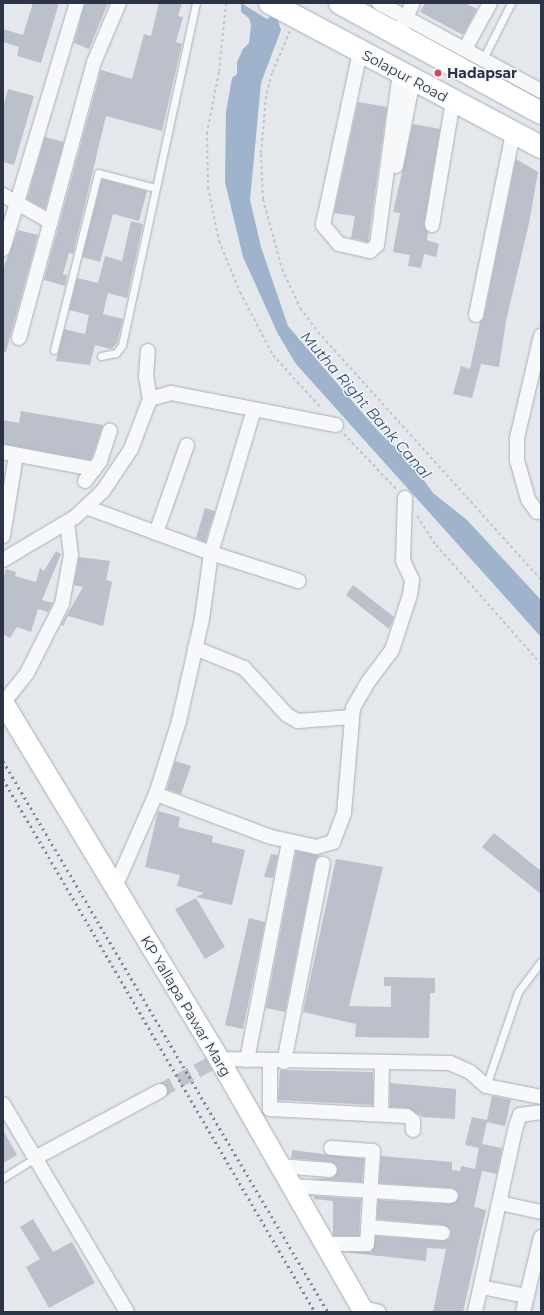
<!DOCTYPE html>
<style>
body{margin:0}
#map{position:relative;width:544px;height:1315px;overflow:hidden;background:#e4e7ec;font-family:Montserrat,sans-serif}
div>[style]{position:absolute}
[style*='--x']{left:calc(var(--x)*1px);top:calc(var(--y)*1px);width:calc(var(--w)*1px);rotate:calc(var(--a)*1deg)}
.water>*{inset:0;background:#9fb4cc}
.building>*{inset:0;background:#bbc0ca}
.street-tunnel>*{height:14px;margin-top:-7px;transform-origin:0;background:repeating-linear-gradient(90deg,#bfc3cb 0 14px,transparent 0 21px)}
.path>*{height:2px;margin-top:-1px;transform-origin:0;background:repeating-linear-gradient(90deg,#c2c5cb 0 3px,transparent 0 6px)}
.roads{filter:drop-shadow(0 0 1px #a9aeb7) drop-shadow(0 0 1px #a9aeb7)}
.lane>*{height:7px;margin:-3.5px;padding:0 3.5px;transform-origin:3.5px;border-radius:3.5px;background:#f7f8fa}
.street>*{height:14px;margin:-7px;padding:0 7px;transform-origin:7px;border-radius:7px;background:#f7f8fa}
.secondary>*{height:20px;margin:-10px;padding:0 10px;transform-origin:10px;border-radius:10px;background:#fff}
.highway>*{height:22px;margin:-11px;padding:0 11px;transform-origin:11px;border-radius:11px;background:#fff}
.rail>*{height:3px;margin-top:-1.5px;transform-origin:0;background:repeating-linear-gradient(90deg,#7d8696 0 2px,transparent 0 6px)}
.dots>*{width:11px;height:11px;translate:-50% -50%;box-sizing:border-box;border:2px solid #f4f6f9;border-radius:50%}
span{translate:-50% -50%;white-space:nowrap;text-align:center;line-height:1.15;-webkit-text-stroke:3px #f4f6f9;paint-order:stroke}
.poi-label{font-size:14px;color:#2b3445;font-weight:700}
.left{translate:0 -50%;text-align:left}
.street-label{font-size:14px;color:#2b3445}
.water-label{font-size:15px;color:#34527a;font-style:italic}
.frame{position:absolute;inset:0;border:4px solid #2b3445;pointer-events:none}
</style>
<div id="map">
<div class="water">
<div style="clip-path:polygon(241px 3px,267px 19px,273px 15px,277px 17px,281px 30px,261px 83px,250px 200px,261px 247px,288px 326px,378px 431px,410px 461px,433px 493px,467px 520px,541px 600px,541px 637px,296px 364px,278px 334px,243px 257px,225px 182px,226px 112px,232px 78px,237px 74px,237px 62px,243px 49px,249px 43px,251px 26px,249px 18px,241px 12px)"></div>
</div>
<div class="building">
<div style="clip-path:polygon(33px 3px,59px 3px,41px 63px,17px 56px,19px 47px,3px 42px,3px 29px,23px 35px)"></div>
<div style="clip-path:polygon(85px 3px,108px 3px,89px 49px,74px 43px)"></div>
<div style="clip-path:polygon(159px 3px,182px 3px,178px 16px,183px 17px,176px 42px,182px 44px,162px 131px,106px 116px,73px 254px,69px 253px,63px 274px,67px 275px,65px 286px,44px 280px,101px 70px,132px 79px,144px 34px,151px 36px)"></div>
<div style="clip-path:polygon(425px 3px,465px 3px,477px 9px,463px 35px,420px 12px)"></div>
<div style="clip-path:polygon(8px 89px,34px 96px,14px 165px,3px 162px,3px 108px)"></div>
<div style="clip-path:polygon(358px 102px,387px 107px,368px 242px,351px 238px,355px 216px,334px 213px)"></div>
<div style="clip-path:polygon(413px 124px,440px 129px,424px 224px,428px 232px,427px 240px,439px 244px,436px 257px,424px 254px,421px 268px,408px 266px,410px 255px,393px 252px,400px 213px,393px 212px)"></div>
<div style="clip-path:polygon(45px 137px,64px 142px,45px 209px,27px 199px)"></div>
<div style="clip-path:polygon(516px 159px,538px 172px,529px 223px,506px 321px,499px 367px,481px 364px,472px 398px,453px 394px,461px 366px,470px 369px,480px 322px,484px 317px)"></div>
<div style="clip-path:polygon(102px 179px,147px 191px,139px 221px,113px 214px,100px 262px,82px 257px)"></div>
<div style="clip-path:polygon(131px 221px,143px 224px,127px 298px,108px 293px,103px 314px,123px 319px,117px 343px,111px 349px,95px 345px,90px 365px,56px 361px,64px 329px,85px 334px,89px 315px,69px 310px,77px 278px,98px 283px,105px 256px,122px 261px)"></div>
<div style="clip-path:polygon(18px 230px,38px 235px,6px 352px,3px 352px,3px 269px)"></div>
<div style="clip-path:polygon(21px 411px,103px 425px,92px 457px,90px 460px,3px 444px,3px 420px,19px 423px)"></div>
<div style="clip-path:polygon(205px 508px,215px 511px,205px 542px,196px 538px)"></div>
<div style="clip-path:polygon(56px 551px,61px 554px,42px 600px,53px 603px,48px 612px,38px 609px,31px 632px,17px 627px,10px 638px,3px 634px,3px 579px,6px 569px,16px 572px,15px 576px,36px 582px,40px 568px,44px 571px)"></div>
<div style="clip-path:polygon(79px 557px,110px 561px,106px 580px,112px 582px,103px 626px,68px 616px,63px 626px,61px 625px,83px 587px,74px 585px)"></div>
<div style="clip-path:polygon(353px 585px,394px 617px,389px 629px,346px 595px)"></div>
<div style="clip-path:polygon(175px 761px,191px 766px,181px 794px,167px 789px)"></div>
<div style="clip-path:polygon(158px 811px,180px 817px,178px 827px,213px 836px,212px 842px,245px 850px,232px 905px,196px 897px,204px 893px,177px 886px,180px 875px,145px 867px)"></div>
<div style="clip-path:polygon(494px 833px,541px 871px,541px 894px,482px 847px)"></div>
<div style="clip-path:polygon(296px 851px,319px 855px,315px 862px,285px 1012px,266px 1008px)"></div>
<div style="clip-path:polygon(271px 854px,278px 855px,273px 878px,264px 877px)"></div>
<div style="clip-path:polygon(336px 859px,383px 867px,349px 1006px,391px 1007px,391px 986px,384px 986px,384px 977px,435px 978px,435px 993px,430px 993px,429px 1038px,355px 1037px,356px 1024px,303px 1012px)"></div>
<div style="clip-path:polygon(196px 898px,225px 947px,205px 959px,175px 909px)"></div>
<div style="clip-path:polygon(249px 918px,265px 922px,243px 1029px,225px 1025px)"></div>
<div style="clip-path:polygon(280px 1070px,373px 1072px,373px 1105px,278px 1100px)"></div>
<div style="clip-path:polygon(390px 1083px,456px 1089px,455px 1119px,423px 1117px,408px 1108px,390px 1107px)"></div>
<div style="clip-path:polygon(492px 1096px,511px 1100px,505px 1126px,487px 1122px,482px 1144px,502px 1148px,497px 1174px,482px 1171px,474px 1207px,486px 1210px,463px 1312px,433px 1312px,446px 1249px,427px 1248px,426px 1261px,343px 1252px,371px 1252px,376px 1236px,442px 1241px,450px 1238px,451px 1230px,444px 1225px,377px 1219px,378px 1200px,450px 1204px,459px 1197px,458px 1192px,452px 1188px,379px 1183px,381px 1156px,452px 1162px,452px 1170px,460px 1171px,461px 1166px,475px 1169px,479px 1148px,465px 1145px,472px 1117px,487px 1120px)"></div>
<div style="clip-path:polygon(3px 1130px,17px 1155px,3px 1163px)"></div>
<div style="clip-path:polygon(292px 1150px,364px 1159px,362px 1182px,309px 1179px,333px 1178px,338px 1167px,331px 1162px,291px 1158px)"></div>
<div style="clip-path:polygon(314px 1196px,361px 1199px,359px 1236px,333px 1236px,333px 1201px,314px 1199px)"></div>
<div style="clip-path:polygon(33px 1219px,53px 1252px,72px 1242px,95px 1283px,49px 1308px,26px 1267px,40px 1259px,20px 1227px)"></div>
</div>
<div class="street-tunnel">
<div style="--x:160;--y:1091;--w:67;--a:-28.5"></div>
</div>
<div class="path">
<div style="--x:226;--y:3;--w:69;--a:95.8"></div>
<div style="--x:219;--y:72;--w:61;--a:101.3"></div>
<div style="--x:207;--y:132;--w:55;--a:89"></div>
<div style="--x:208;--y:187;--w:55;--a:78.5"></div>
<div style="--x:219;--y:241;--w:55;--a:67.6"></div>
<div style="--x:240;--y:292;--w:71;--a:62.4"></div>
<div style="--x:273;--y:355;--w:72;--a:47.8"></div>
<div style="--x:290;--y:31;--w:46;--a:113.2"></div>
<div style="--x:272;--y:73;--w:24;--a:105"></div>
<div style="--x:266;--y:96;--w:58;--a:94.9"></div>
<div style="--x:261;--y:154;--w:45;--a:87.5"></div>
<div style="--x:263;--y:199;--w:73;--a:74.8"></div>
<div style="--x:282;--y:269;--w:43;--a:65.2"></div>
<div style="--x:300;--y:308;--w:30;--a:53"></div>
<div style="--x:318;--y:332;--w:334;--a:48"></div>
<div style="--x:344;--y:434;--w:76;--a:46.6"></div>
<div style="--x:417;--y:516;--w:35;--a:57"></div>
<div style="--x:436;--y:545;--w:159;--a:48.6"></div>
</div>
<div class="roads">
<div class="lane">
<div style="--x:483;--y:59;--w:63;--a:-63.4"></div>
<div style="--x:54;--y:350;--w:182;--a:-76"></div>
<div style="--x:98;--y:173;--w:59;--a:14.7"></div>
<div style="--x:101;--y:356;--w:15;--a:-11"></div>
<div style="--x:116;--y:353;--w:10;--a:-53"></div>
<div style="--x:122;--y:345;--w:350;--a:-77.8"></div>
<div style="--x:486;--y:1086;--w:99;--a:-71.2"></div>
<div style="--x:518;--y:992;--w:39;--a:-53"></div>
<div style="--x:3;--y:1178;--w:38;--a:-32"></div>
</div>
<div class="street">
<div style="--x:379;--y:3;--w:184;--a:28.5"></div>
<div style="--x:403;--y:24;--w:23;--a:-65"></div>
<div style="--x:465;--y:49;--w:52;--a:-61.5"></div>
<div style="--x:360;--y:52;--w:177;--a:102.1"></div>
<div style="--x:323;--y:225;--w:25;--a:50"></div>
<div style="--x:339;--y:244;--w:32;--a:13"></div>
<div style="--x:370;--y:251;--w:9;--a:-41"></div>
<div style="--x:377;--y:245;--w:174;--a:-82.4"></div>
<div style="--x:396;--y:166;--w:88;--a:-78.8"></div>
<div style="--x:3;--y:195;--w:53;--a:29.5"></div>
<div style="--x:432;--y:225;--w:126;--a:-80.4"></div>
<div style="--x:3;--y:249;--w:257;--a:-73.3"></div>
<div style="--x:476;--y:315;--w:186;--a:-78.5"></div>
<div style="--x:19;--y:338;--w:286;--a:-74.8"></div>
<div style="--x:94;--y:62;--w:64;--a:-67"></div>
<div style="--x:150;--y:399;--w:22;--a:-16"></div>
<div style="--x:171;--y:393;--w:168;--a:11"></div>
<div style="--x:3;--y:452;--w:93;--a:10.6"></div>
<div style="--x:85;--y:481;--w:25;--a:-53"></div>
<div style="--x:100;--y:461;--w:32;--a:-72"></div>
<div style="--x:86;--y:507;--w:133;--a:20.2"></div>
<div style="--x:211;--y:553;--w:92;--a:17.7"></div>
<div style="--x:537;--y:512;--w:16;--a:-125"></div>
<div style="--x:528;--y:499;--w:41;--a:-105.8"></div>
<div style="--x:517;--y:460;--w:22;--a:-90"></div>
<div style="--x:517;--y:438;--w:105;--a:-76.8"></div>
<div style="--x:156;--y:533;--w:93;--a:-70.6"></div>
<div style="--x:3;--y:536;--w:82;--a:-80.9"></div>
<div style="--x:3;--y:560;--w:84;--a:-30.8"></div>
<div style="--x:75;--y:517;--w:38;--a:-43"></div>
<div style="--x:103;--y:491;--w:50;--a:-56.3"></div>
<div style="--x:131;--y:449;--w:53;--a:-69.2"></div>
<div style="--x:150;--y:399;--w:22;--a:-100"></div>
<div style="--x:146;--y:377;--w:26;--a:-86"></div>
<div style="--x:195;--y:648;--w:53;--a:22.2"></div>
<div style="--x:244;--y:668;--w:64;--a:47.5"></div>
<div style="--x:287;--y:715;--w:13;--a:29"></div>
<div style="--x:298;--y:721;--w:54;--a:-4.2"></div>
<div style="--x:3;--y:703;--w:38;--a:-51"></div>
<div style="--x:27;--y:673;--w:77;--a:-63.1"></div>
<div style="--x:62;--y:604;--w:50;--a:-79.6"></div>
<div style="--x:71;--y:555;--w:32;--a:-97"></div>
<div style="--x:156;--y:794;--w:123;--a:20.5"></div>
<div style="--x:271;--y:837;--w:46;--a:12.5"></div>
<div style="--x:316;--y:847;--w:18;--a:-16"></div>
<div style="--x:333;--y:842;--w:31;--a:-69"></div>
<div style="--x:344;--y:813;--w:105;--a:-85.1"></div>
<div style="--x:353;--y:708;--w:30;--a:-60"></div>
<div style="--x:368;--y:682;--w:40;--a:-53"></div>
<div style="--x:392;--y:650;--w:58;--a:-71.9"></div>
<div style="--x:410;--y:595;--w:15;--a:-82"></div>
<div style="--x:412;--y:580;--w:21;--a:-115"></div>
<div style="--x:403;--y:561;--w:63;--a:-88.2"></div>
<div style="--x:115;--y:887;--w:102;--a:-66.2"></div>
<div style="--x:156;--y:794;--w:77;--a:-72.5"></div>
<div style="--x:179;--y:721;--w:105;--a:-77.3"></div>
<div style="--x:202;--y:619;--w:67;--a:-82.2"></div>
<div style="--x:211;--y:553;--w:149;--a:-73.3"></div>
<div style="--x:219;--y:1059;--w:231;--a:1"></div>
<div style="--x:450;--y:1063;--w:22;--a:24"></div>
<div style="--x:470;--y:1072;--w:21;--a:41"></div>
<div style="--x:486;--y:1086;--w:56;--a:11.3"></div>
<div style="--x:247;--y:1060;--w:223;--a:-79.1"></div>
<div style="--x:270;--y:1060;--w:49;--a:90"></div>
<div style="--x:270;--y:1109;--w:137;--a:2.9"></div>
<div style="--x:407;--y:1116;--w:8;--a:40"></div>
<div style="--x:413;--y:1121;--w:9;--a:90"></div>
<div style="--x:284;--y:1062;--w:202;--a:-78.9"></div>
<div style="--x:3;--y:1104;--w:242;--a:59.2"></div>
<div style="--x:381;--y:1113;--w:51;--a:-88.9"></div>
<div style="--x:35;--y:1158;--w:142;--a:-28.2"></div>
<div style="--x:280;--y:1166;--w:50;--a:4.6"></div>
<div style="--x:292;--y:1186;--w:159;--a:3.6"></div>
<div style="--x:500;--y:1203;--w:42;--a:12.4"></div>
<div style="--x:368;--y:1227;--w:75;--a:4.6"></div>
<div style="--x:325;--y:1244;--w:42;--a:0"></div>
<div style="--x:367;--y:1244;--w:93;--a:-86.3"></div>
<div style="--x:373;--y:1151;--w:42;--a:-175.9"></div>
<div style="--x:481;--y:1287;--w:47;--a:11.1"></div>
<div style="--x:362;--y:1308;--w:17;--a:13"></div>
<div style="--x:475;--y:1312;--w:190;--a:-77.6"></div>
<div style="--x:516;--y:1126;--w:12;--a:-70"></div>
<div style="--x:520;--y:1115;--w:21;--a:-8"></div>
<div style="--x:523;--y:1312;--w:77;--a:-76.5"></div>
</div>
<div class="secondary">
<div style="--x:3;--y:702;--w:417;--a:58.8"></div>
<div style="--x:219;--y:1059;--w:292;--a:60.2"></div>
</div>
<div class="highway">
<div style="--x:270;--y:3;--w:307;--a:28"></div>
<div style="--x:340;--y:3;--w:229;--a:28.7"></div>
</div>
</div>
<div class="rail">
<div style="--x:3;--y:761;--w:640;--a:59.47"></div>
<div style="--x:3;--y:779;--w:618;--a:59.66"></div>
</div>
<div class="dots">
<div style="left:438px;top:73px;background:#d1495b"></div>
</div>
<div class="poi-label">
<span class="left" style="left:447px;top:73px">Hadapsar</span>
</div>
<div class="street-label">
<span style="left:405px;top:76px;rotate:28deg">Solapur Road</span>
<span style="left:186px;top:1006px;rotate:59deg">KP Yallapa Pawar Marg</span>
</div>
<div class="water-label">
<span style="left:366px;top:405px;rotate:49deg">Mutha Right Bank Canal</span>
</div>
<div class="frame"></div>
</div>
